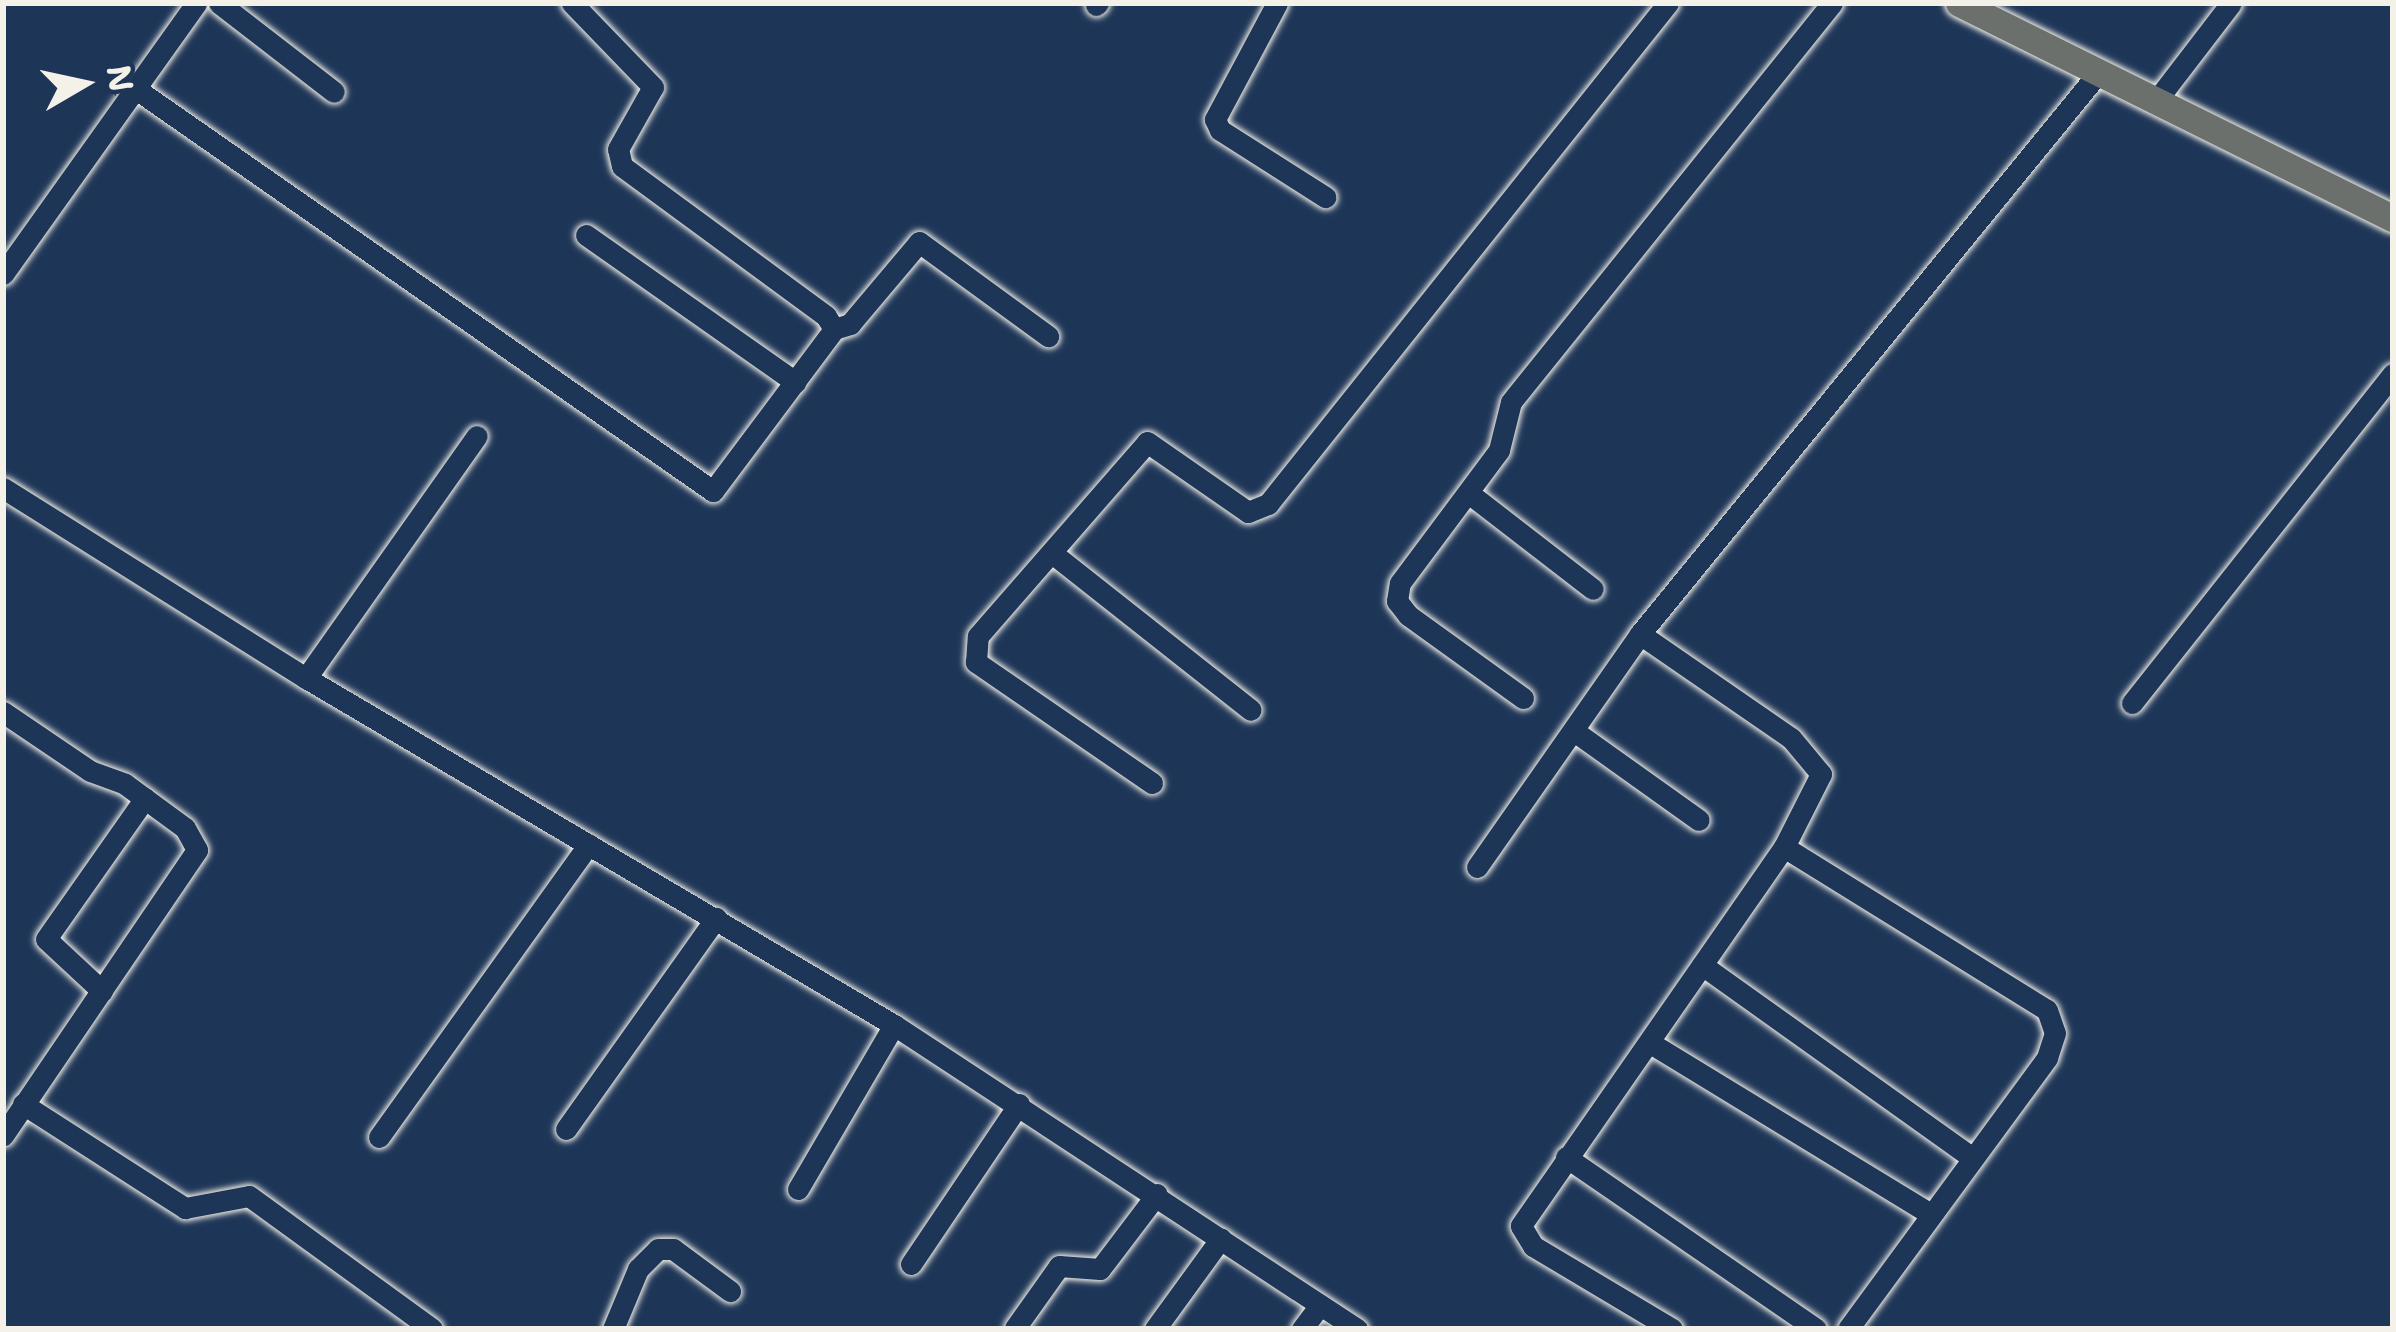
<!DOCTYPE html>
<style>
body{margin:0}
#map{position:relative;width:2396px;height:1332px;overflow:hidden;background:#1d3557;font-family:"Shantell Sans",sans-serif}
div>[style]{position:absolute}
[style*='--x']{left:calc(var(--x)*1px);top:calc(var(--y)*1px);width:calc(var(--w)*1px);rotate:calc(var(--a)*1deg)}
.roads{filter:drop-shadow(0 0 3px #f4f1e8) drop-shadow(0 0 3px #f4f1e8)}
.minor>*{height:21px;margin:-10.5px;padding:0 10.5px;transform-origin:10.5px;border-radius:10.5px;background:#1d3557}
.major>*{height:27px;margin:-13.5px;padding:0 13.5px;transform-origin:13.5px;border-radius:13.5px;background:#6b706d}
span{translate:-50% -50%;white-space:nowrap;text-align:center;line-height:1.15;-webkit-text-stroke:12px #1d3557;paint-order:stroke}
.frame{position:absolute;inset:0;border:6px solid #f4f1e8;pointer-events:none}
.north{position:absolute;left:24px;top:24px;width:120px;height:120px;-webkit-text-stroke:9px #1d3557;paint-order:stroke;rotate:81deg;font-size:33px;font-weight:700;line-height:48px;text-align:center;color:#f4f1e8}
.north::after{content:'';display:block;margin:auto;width:42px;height:54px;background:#f4f1e8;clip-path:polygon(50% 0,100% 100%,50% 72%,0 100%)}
</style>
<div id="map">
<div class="roads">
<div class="minor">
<div style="--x:219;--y:3;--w:145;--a:37.7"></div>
<div style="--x:1277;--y:3;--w:132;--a:118.1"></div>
<div style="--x:1215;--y:119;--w:12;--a:66"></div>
<div style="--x:1220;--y:130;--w:125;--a:32.5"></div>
<div style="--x:1096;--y:5;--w:3;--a:-45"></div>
<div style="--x:136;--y:89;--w:703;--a:34.87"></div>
<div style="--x:713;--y:491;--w:202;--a:-53.2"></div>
<div style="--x:834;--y:329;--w:15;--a:-122"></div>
<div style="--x:826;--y:316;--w:253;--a:-143.7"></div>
<div style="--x:622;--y:166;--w:17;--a:-103"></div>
<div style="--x:618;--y:149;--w:71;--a:-60.6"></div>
<div style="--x:653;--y:87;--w:117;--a:-134"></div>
<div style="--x:2159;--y:97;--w:118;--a:-52.5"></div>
<div style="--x:586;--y:235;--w:256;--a:35.1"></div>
<div style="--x:3;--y:274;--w:333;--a:-54.5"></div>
<div style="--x:834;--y:329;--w:17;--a:-17"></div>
<div style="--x:850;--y:324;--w:107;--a:-49.9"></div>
<div style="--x:919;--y:242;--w:160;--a:36.1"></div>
<div style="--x:3;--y:488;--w:358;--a:32.1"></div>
<div style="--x:306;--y:678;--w:683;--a:30.55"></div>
<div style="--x:894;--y:1025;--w:554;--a:33.29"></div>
<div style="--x:1470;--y:494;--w:155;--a:37.7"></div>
<div style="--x:1052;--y:553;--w:253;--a:38.3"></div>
<div style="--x:1640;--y:634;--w:183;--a:34.6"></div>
<div style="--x:1791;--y:738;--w:47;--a:50.2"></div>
<div style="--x:1821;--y:774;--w:82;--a:116.9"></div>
<div style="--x:1784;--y:847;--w:461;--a:124.8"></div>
<div style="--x:1521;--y:1226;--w:23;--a:59"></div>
<div style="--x:1533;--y:1246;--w:162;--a:30.8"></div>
<div style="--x:306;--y:678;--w:296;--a:-54.8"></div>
<div style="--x:1523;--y:698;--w:142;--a:-144.2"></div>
<div style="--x:1408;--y:615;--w:18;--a:-128"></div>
<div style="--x:1397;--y:601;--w:18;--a:-81"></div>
<div style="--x:1400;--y:583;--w:166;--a:-53.3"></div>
<div style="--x:1499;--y:450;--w:49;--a:-76"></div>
<div style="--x:1511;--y:402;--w:512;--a:-51.18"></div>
<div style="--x:2132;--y:703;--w:420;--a:-51.6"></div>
<div style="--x:3;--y:712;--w:105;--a:34.1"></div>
<div style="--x:90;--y:771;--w:37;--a:20"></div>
<div style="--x:125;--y:784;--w:74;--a:36.3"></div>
<div style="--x:185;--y:828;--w:25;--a:61"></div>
<div style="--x:197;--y:850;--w:345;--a:124.2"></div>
<div style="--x:1574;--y:731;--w:153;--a:35.5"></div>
<div style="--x:1152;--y:783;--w:214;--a:-145.5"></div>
<div style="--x:976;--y:662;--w:26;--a:-86"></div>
<div style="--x:978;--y:636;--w:257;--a:-48.9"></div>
<div style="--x:1147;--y:442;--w:123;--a:34.7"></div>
<div style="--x:1248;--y:512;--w:22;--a:-22"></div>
<div style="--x:1268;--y:504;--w:641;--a:-51.4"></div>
<div style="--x:1784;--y:847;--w:309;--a:31.8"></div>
<div style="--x:2047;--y:1010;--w:24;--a:71"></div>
<div style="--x:2055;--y:1033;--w:26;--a:108"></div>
<div style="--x:2047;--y:1058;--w:336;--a:126.3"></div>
<div style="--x:1477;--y:867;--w:284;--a:-55"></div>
<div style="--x:1640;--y:634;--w:726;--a:-50.76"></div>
<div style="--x:1702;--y:965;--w:330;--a:35.5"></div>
<div style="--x:102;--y:991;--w:76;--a:-137.1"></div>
<div style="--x:46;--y:939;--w:172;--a:-54.9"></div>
<div style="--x:1652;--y:1044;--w:324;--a:31.4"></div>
<div style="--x:23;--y:1104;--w:193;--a:32.7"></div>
<div style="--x:185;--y:1208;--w:65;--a:-10.6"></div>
<div style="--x:249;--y:1196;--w:226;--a:36"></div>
<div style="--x:566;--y:1129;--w:259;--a:-54.6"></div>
<div style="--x:379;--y:1137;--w:360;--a:-54.4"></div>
<div style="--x:1566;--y:1157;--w:303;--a:34.5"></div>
<div style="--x:798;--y:1189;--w:190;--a:-59.7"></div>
<div style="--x:911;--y:1264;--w:193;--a:-56"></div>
<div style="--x:1015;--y:1328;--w:76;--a:-54.6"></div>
<div style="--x:1059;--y:1266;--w:41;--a:4.2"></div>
<div style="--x:1100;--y:1269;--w:94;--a:-52.8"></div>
<div style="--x:613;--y:1329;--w:65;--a:-67.4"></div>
<div style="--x:638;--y:1269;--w:28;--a:-45"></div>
<div style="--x:658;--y:1249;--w:15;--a:0"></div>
<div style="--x:673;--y:1249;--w:71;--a:36.4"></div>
<div style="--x:1155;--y:1329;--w:112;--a:-54"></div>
<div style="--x:1302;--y:1329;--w:30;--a:-53"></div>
</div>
<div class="major">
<div style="--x:1959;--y:3;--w:484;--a:26.4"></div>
</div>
</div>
<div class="frame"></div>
<div class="north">N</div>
</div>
